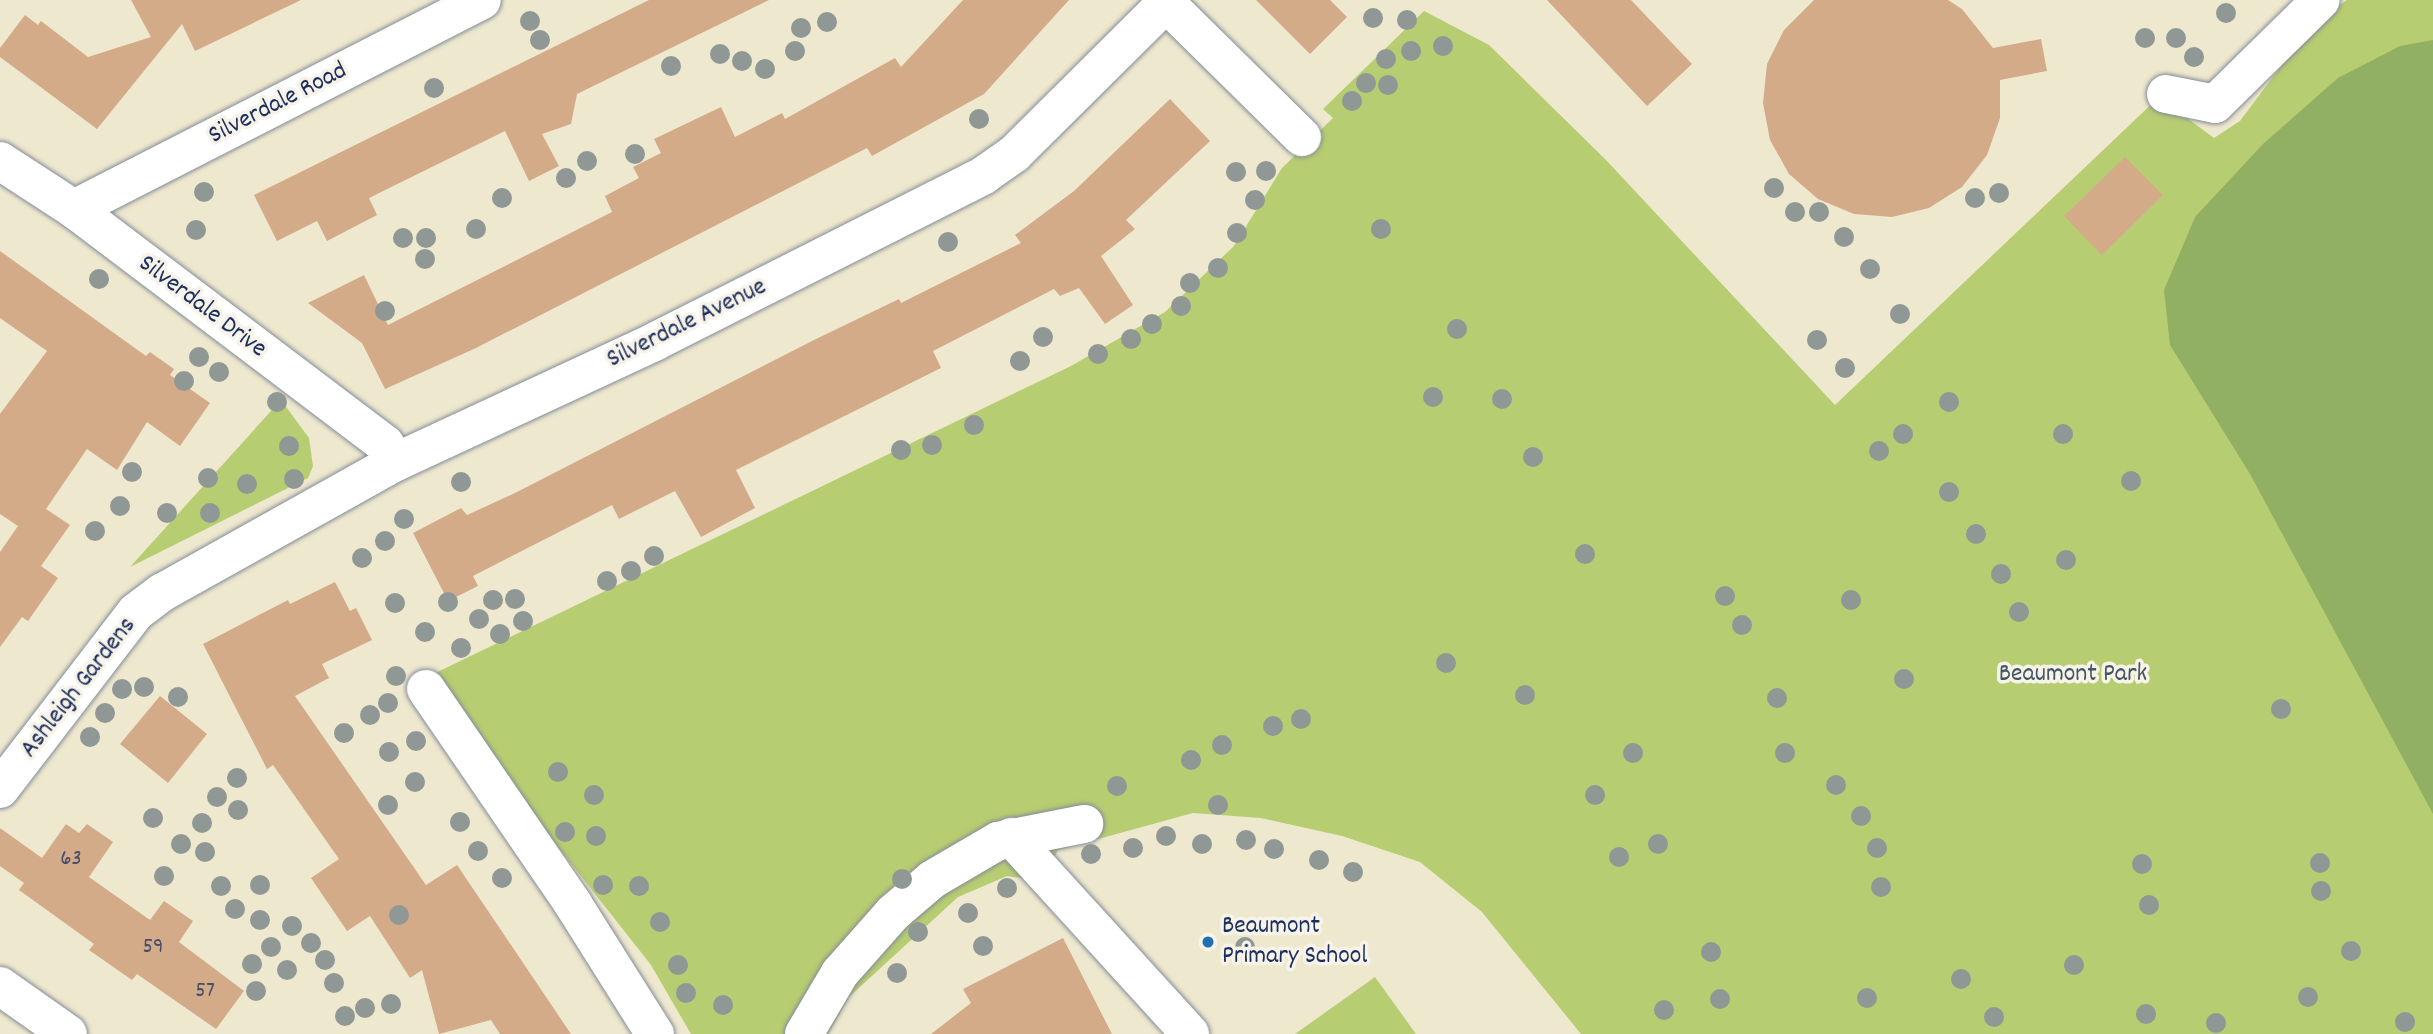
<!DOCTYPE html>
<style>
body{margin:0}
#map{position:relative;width:2433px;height:1034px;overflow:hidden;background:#eee8cf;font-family:Dekko,sans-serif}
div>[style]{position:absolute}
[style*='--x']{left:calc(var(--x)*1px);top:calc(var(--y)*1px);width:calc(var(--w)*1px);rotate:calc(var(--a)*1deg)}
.green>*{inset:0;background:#b7cd71}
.forest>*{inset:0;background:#91b063}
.building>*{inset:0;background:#d4ab89}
.roads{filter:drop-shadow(0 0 2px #848c96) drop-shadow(0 0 2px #848c96)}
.minor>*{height:38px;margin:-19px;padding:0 19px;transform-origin:19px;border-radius:19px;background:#fff}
.trees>*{width:20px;height:20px;margin:-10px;border-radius:50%;background:#8f9894}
.dots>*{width:19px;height:19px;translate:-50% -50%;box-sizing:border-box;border:4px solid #f7f3e8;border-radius:50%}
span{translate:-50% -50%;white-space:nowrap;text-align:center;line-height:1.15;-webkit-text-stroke:7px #f7f3e8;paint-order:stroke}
.number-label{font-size:23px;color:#494e69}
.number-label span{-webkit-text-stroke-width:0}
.street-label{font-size:26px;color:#1b2f5e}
.park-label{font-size:26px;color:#425663}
.poi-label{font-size:26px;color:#1b2f5e}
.left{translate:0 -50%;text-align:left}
</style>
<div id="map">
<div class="green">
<div style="clip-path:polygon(2347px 0,2433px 0,2433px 1034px,1581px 1034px,1482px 912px,1420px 862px,1342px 836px,1261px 818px,1193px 813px,1058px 850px,1052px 862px,1034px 880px,1007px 876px,958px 897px,849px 997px,828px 1034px,691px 1034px,651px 965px,425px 678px,1071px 366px,1165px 312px,1234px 246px,1282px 168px,1333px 118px,1323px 109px,1424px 11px,1489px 45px,1606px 160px,1835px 405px,2159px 97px,2214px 138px,2240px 121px,2314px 22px)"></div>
<div style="clip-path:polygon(281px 400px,309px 438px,313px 466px,308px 478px,130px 567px)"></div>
<div style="clip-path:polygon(1375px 977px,1416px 1034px,1295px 1034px)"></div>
</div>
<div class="forest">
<div style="clip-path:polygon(2433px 40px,2433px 814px,2250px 474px,2170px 345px,2164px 290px,2195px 217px,2263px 144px,2338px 78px,2400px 46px)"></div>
</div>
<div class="building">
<div style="clip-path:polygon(131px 0,301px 0,195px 51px,182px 24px,97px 129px,0 57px,0 48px,25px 15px,38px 25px,41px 21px,88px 57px,151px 37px)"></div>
<div style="clip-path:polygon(649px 0,769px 0,577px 94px,571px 124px,542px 134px,559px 166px,529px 181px,505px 131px,369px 198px,377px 215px,327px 241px,317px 221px,277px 241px,254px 195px)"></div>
<div style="clip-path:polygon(963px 0,1069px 0,984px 94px,872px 156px,867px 148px,476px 348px,385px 389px,362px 343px,308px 303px,364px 275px,388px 325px,612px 212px,605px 196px,639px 178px,633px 167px,661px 153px,654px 139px,721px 107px,735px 137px,782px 113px,785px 119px,895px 58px,901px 67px)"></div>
<div style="clip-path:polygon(1256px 0,1330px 0,1347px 17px,1310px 54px)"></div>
<div style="clip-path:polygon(1547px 0,1631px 0,1692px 64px,1647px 106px)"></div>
<div style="clip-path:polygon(1814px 0,1948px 0,1962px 9px,1993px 48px,2041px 39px,2047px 71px,2000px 80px,2000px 118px,1987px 155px,1962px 187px,1929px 208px,1892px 217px,1854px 214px,1818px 199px,1789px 174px,1770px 140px,1763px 103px,1767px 64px,1784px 30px)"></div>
<div style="clip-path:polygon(1170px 99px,1210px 141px,1126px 220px,1135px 229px,1101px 256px,1133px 305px,1105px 324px,1079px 288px,1060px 296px,1054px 289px,933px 351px,941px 368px,736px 470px,755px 508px,701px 537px,675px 491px,619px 519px,612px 505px,473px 576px,478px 586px,448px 601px,413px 533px,461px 508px,467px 515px,513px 494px,816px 339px,899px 299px,901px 303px,1021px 243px,1015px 235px,1074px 191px)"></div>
<div style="clip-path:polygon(2125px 157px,2163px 195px,2102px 255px,2064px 216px)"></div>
<div style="clip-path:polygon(0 251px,146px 356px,150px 352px,174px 369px,170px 375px,210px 403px,180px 446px,147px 422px,117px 470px,87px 449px,46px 509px,70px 525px,41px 566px,58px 578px,28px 621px,22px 617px,0 647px,0 552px,18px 526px,0 514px,0 414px,47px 351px,0 318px)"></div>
<div style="clip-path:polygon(335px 582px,350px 611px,356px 608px,372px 640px,322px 664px,329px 678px,295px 696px,426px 885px,457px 865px,571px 1034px,500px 1034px,491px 1020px,439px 1034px,422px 970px,410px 978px,370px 916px,347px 931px,311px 878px,339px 859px,273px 765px,267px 769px,203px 644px,288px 600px,290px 604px)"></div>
<div style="clip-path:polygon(160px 696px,207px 734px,168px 783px,120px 744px)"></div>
<div style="clip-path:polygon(66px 824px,79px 833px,87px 824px,113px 842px,89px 877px,150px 920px,164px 901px,193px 921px,179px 942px,244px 991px,216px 1029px,137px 974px,132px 980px,89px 950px,94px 944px,19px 890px,24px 883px,0 866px,0 828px,42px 858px)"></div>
<div style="clip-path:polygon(1063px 938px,1112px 1034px,931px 1034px,971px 1003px,963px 989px)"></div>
</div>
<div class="roads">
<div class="minor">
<div style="--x:1166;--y:3;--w:191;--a:44.6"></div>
<div style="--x:2166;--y:94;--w:50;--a:11.5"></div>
<div style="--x:2215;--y:104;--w:148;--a:-44.5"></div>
<div style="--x:0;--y:161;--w:88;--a:33"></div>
<div style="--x:74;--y:209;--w:390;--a:37.1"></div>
<div style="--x:385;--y:444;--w:21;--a:59"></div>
<div style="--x:74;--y:209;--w:458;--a:-27.1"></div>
<div style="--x:426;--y:689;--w:260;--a:55.6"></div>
<div style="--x:573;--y:904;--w:154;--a:57.8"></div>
<div style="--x:0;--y:789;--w:223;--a:-52.5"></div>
<div style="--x:136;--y:612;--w:34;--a:-37"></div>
<div style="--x:163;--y:592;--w:267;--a:-29.2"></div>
<div style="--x:396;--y:462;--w:285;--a:-24.9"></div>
<div style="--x:654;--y:342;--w:370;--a:-26.8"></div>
<div style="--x:984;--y:175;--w:37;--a:-35"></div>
<div style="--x:1014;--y:154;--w:218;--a:-44.8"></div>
<div style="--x:1011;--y:837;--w:266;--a:47.7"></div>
<div style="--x:0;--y:986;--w:83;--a:35.2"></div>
<div style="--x:804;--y:1034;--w:71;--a:-59.5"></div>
<div style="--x:840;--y:973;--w:80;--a:-48.5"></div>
<div style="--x:893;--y:913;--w:52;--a:-40.4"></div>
<div style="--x:933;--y:879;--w:75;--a:-30.3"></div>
<div style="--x:998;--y:841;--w:88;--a:-11.2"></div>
</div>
</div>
<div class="trees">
<div style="left:2226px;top:13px"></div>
<div style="left:1373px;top:18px"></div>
<div style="left:1407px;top:20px"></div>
<div style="left:530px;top:21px"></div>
<div style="left:827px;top:22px"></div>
<div style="left:801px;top:28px"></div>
<div style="left:2145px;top:38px"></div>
<div style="left:2176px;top:38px"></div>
<div style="left:540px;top:40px"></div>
<div style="left:1443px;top:46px"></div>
<div style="left:795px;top:51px"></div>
<div style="left:1411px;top:51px"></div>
<div style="left:720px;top:54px"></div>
<div style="left:2194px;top:57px"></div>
<div style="left:1386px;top:59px"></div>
<div style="left:742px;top:61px"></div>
<div style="left:671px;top:66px"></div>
<div style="left:765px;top:69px"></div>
<div style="left:1366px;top:83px"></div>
<div style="left:1388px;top:85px"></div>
<div style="left:434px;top:88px"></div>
<div style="left:1352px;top:101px"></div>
<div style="left:979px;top:119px"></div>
<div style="left:635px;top:154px"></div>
<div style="left:587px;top:161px"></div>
<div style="left:1266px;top:171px"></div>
<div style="left:1236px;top:172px"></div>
<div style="left:566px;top:178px"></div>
<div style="left:1774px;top:188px"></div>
<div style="left:204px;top:192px"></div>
<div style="left:1999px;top:193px"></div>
<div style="left:502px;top:198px"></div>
<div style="left:1975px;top:198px"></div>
<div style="left:1255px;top:200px"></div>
<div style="left:1795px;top:212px"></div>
<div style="left:1819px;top:212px"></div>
<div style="left:476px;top:229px"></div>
<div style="left:1381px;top:229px"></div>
<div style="left:196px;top:230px"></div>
<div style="left:1237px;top:233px"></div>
<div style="left:1844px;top:237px"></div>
<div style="left:403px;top:238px"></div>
<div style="left:426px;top:238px"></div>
<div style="left:948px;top:242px"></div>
<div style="left:425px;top:259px"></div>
<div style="left:1218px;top:268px"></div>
<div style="left:1870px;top:269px"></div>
<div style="left:99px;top:279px"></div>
<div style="left:1190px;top:283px"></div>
<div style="left:1181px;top:306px"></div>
<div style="left:385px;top:311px"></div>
<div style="left:1900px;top:314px"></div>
<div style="left:1152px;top:324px"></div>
<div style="left:1457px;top:329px"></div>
<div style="left:1043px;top:337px"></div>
<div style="left:1131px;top:339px"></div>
<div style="left:1817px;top:340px"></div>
<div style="left:1098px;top:354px"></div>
<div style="left:199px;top:357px"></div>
<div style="left:1020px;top:361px"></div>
<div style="left:1845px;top:368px"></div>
<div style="left:219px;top:372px"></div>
<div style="left:184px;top:381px"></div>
<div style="left:1433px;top:397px"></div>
<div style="left:1502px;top:399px"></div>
<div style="left:277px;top:402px"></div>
<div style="left:1949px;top:402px"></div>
<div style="left:974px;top:425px"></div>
<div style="left:1903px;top:434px"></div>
<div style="left:2063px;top:434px"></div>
<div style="left:932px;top:445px"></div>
<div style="left:289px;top:446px"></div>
<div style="left:901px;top:450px"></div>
<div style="left:1879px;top:451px"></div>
<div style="left:1533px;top:457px"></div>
<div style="left:132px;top:472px"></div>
<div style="left:208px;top:478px"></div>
<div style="left:294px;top:479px"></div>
<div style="left:2131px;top:481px"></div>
<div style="left:461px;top:482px"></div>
<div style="left:247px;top:484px"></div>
<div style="left:1949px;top:492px"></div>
<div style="left:120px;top:506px"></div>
<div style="left:167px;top:513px"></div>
<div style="left:210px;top:513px"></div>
<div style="left:404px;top:519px"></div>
<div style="left:95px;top:531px"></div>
<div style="left:1976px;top:534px"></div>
<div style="left:385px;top:541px"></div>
<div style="left:1585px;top:554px"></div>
<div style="left:654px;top:556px"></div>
<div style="left:362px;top:558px"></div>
<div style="left:2066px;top:560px"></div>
<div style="left:631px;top:571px"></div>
<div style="left:2001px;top:574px"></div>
<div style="left:607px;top:581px"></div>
<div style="left:1725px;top:596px"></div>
<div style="left:515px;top:599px"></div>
<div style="left:493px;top:600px"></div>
<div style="left:1851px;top:600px"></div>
<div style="left:448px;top:602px"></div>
<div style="left:395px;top:603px"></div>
<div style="left:2019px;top:612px"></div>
<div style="left:479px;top:619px"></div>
<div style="left:523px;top:621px"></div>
<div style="left:1742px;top:625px"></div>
<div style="left:425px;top:632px"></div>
<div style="left:500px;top:634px"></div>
<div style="left:461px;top:648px"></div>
<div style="left:1446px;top:663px"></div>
<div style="left:396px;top:676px"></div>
<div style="left:1904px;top:679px"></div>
<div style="left:144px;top:687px"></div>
<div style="left:122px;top:689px"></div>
<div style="left:1525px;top:695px"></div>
<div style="left:178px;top:697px"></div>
<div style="left:1777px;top:698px"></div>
<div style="left:388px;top:703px"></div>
<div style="left:2281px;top:709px"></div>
<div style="left:105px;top:713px"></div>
<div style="left:370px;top:715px"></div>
<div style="left:1301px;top:719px"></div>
<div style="left:1273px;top:726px"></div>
<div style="left:344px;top:733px"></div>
<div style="left:90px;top:737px"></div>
<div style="left:416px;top:741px"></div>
<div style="left:1222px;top:745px"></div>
<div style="left:389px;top:752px"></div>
<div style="left:1633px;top:753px"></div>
<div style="left:1785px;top:753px"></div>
<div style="left:1191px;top:760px"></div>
<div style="left:558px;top:772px"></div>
<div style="left:237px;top:778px"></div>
<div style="left:415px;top:782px"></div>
<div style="left:1836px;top:785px"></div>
<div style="left:1117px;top:786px"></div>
<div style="left:594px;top:795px"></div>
<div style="left:1595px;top:795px"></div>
<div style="left:217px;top:797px"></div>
<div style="left:388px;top:805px"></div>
<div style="left:1218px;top:805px"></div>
<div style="left:238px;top:810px"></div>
<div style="left:1861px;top:816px"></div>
<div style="left:153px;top:818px"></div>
<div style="left:460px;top:822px"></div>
<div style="left:202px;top:823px"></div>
<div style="left:565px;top:832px"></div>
<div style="left:596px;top:836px"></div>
<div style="left:1166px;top:836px"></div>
<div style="left:1246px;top:840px"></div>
<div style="left:181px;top:844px"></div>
<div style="left:1202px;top:844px"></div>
<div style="left:1658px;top:844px"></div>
<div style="left:1133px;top:848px"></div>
<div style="left:1877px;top:848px"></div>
<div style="left:1274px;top:849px"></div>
<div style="left:478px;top:851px"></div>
<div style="left:205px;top:852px"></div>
<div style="left:1091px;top:854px"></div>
<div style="left:1619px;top:857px"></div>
<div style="left:1319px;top:860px"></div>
<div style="left:2320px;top:863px"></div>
<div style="left:2142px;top:864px"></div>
<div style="left:1353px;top:872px"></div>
<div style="left:164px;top:876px"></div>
<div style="left:502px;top:878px"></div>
<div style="left:902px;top:879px"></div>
<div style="left:260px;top:885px"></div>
<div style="left:603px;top:885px"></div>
<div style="left:221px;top:886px"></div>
<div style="left:639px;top:886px"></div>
<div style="left:1881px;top:887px"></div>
<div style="left:1007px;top:888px"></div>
<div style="left:2321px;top:891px"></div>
<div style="left:2149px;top:905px"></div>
<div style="left:235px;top:909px"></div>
<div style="left:968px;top:913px"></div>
<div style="left:399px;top:915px"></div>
<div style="left:260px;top:920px"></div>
<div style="left:660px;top:922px"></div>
<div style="left:292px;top:926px"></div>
<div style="left:918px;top:932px"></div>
<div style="left:311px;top:943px"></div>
<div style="left:983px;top:946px"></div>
<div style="left:271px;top:947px"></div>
<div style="left:1245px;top:947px"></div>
<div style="left:2351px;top:951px"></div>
<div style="left:1711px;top:952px"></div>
<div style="left:325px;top:960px"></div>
<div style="left:252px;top:964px"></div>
<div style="left:678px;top:965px"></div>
<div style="left:2074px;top:965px"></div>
<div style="left:287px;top:970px"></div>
<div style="left:897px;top:973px"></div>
<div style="left:1961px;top:979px"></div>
<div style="left:334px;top:983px"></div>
<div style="left:256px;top:991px"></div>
<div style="left:686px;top:993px"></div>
<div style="left:2308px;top:997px"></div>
<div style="left:1867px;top:998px"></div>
<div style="left:1720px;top:999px"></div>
<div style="left:391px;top:1004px"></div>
<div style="left:723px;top:1005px"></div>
<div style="left:365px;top:1008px"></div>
<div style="left:1664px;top:1010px"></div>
<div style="left:2146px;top:1014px"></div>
<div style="left:345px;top:1016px"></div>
<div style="left:1994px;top:1017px"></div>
<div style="left:2405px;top:1022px"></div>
<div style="left:2216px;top:1023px"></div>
</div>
<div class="dots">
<div style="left:1208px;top:942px;background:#1f6fb2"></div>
</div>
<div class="number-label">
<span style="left:71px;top:860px">63</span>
<span style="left:153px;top:948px">59</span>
<span style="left:205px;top:992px">57</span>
</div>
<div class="street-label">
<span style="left:278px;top:104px;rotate:-27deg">Silverdale Road</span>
<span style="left:202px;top:307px;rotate:37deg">Silverdale Drive</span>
<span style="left:687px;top:324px;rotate:-26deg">Silverdale Avenue</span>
<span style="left:79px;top:688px;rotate:-52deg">Ashleigh Gardens</span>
</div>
<div class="park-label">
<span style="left:2073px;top:675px">Beaumont Park</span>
</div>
<div class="poi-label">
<span class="left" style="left:1222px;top:942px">Beaumont<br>Primary School</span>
</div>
</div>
